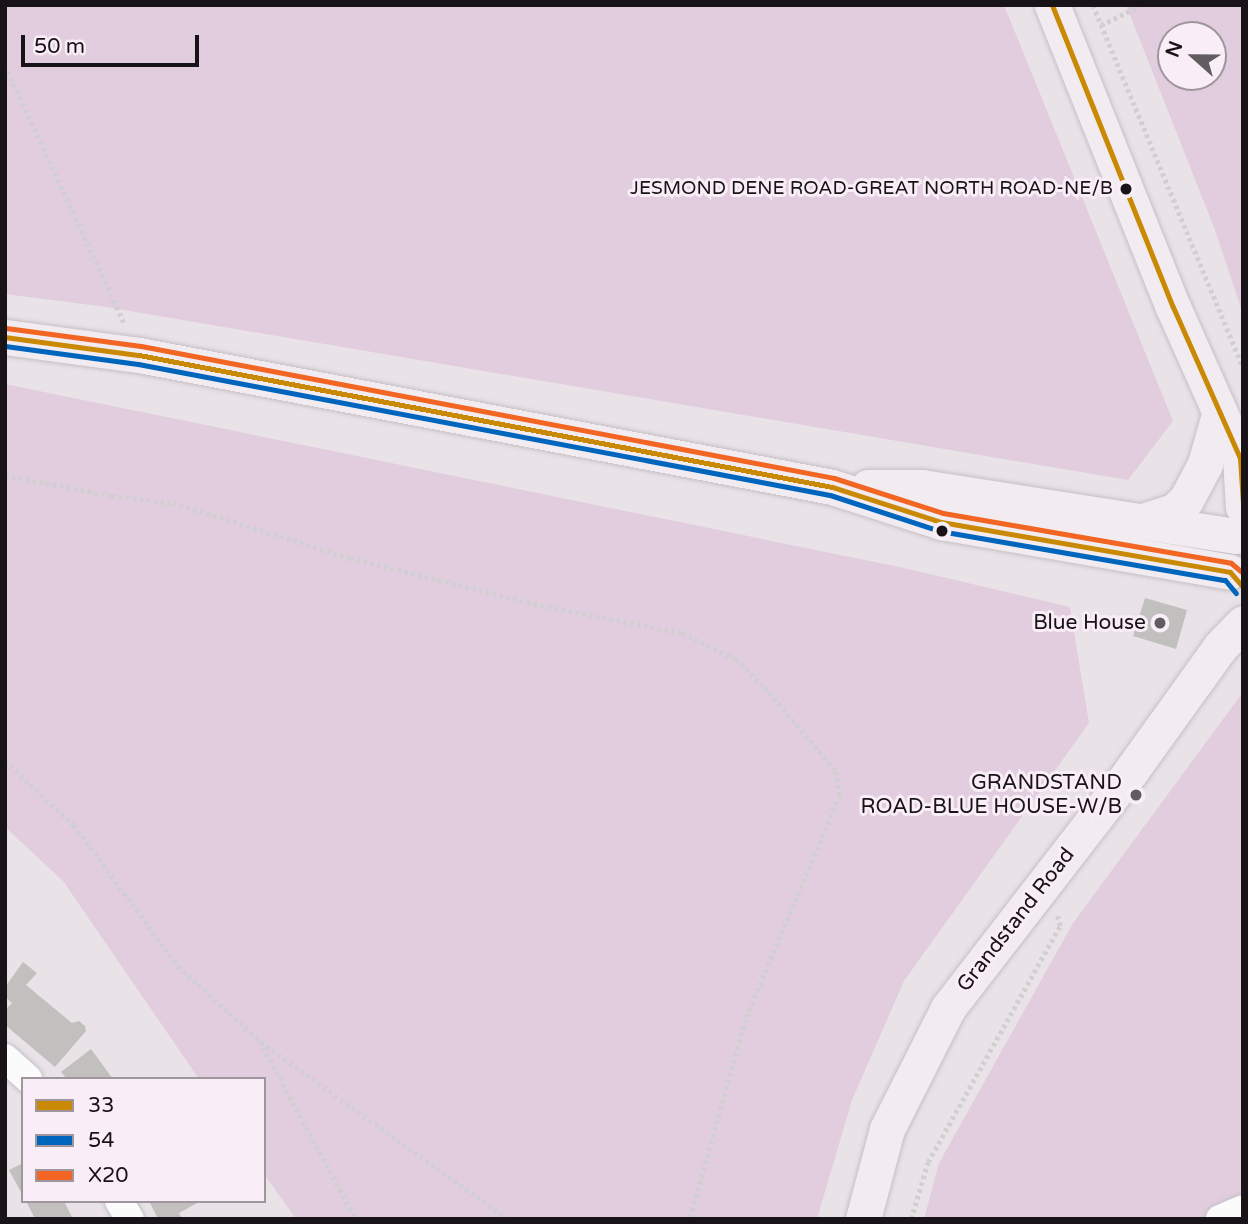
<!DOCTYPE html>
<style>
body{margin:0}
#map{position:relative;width:1248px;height:1224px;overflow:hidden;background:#e9e3e8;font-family:"Varela Round",sans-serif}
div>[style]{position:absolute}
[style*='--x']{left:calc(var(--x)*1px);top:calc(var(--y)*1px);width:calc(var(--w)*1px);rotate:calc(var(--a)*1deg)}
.green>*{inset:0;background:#e2cddf}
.building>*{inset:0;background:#c2bfbf}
.path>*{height:4.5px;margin-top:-2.25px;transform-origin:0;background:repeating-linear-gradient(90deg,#d1cfd1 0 3.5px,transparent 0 7px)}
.roads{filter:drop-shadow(0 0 2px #c5c0c4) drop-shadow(0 0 2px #c5c0c4)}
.minor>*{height:28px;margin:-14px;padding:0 14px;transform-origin:14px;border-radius:14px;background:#fcfbfc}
.major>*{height:35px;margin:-17.5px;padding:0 17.5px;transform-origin:17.5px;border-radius:17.5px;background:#f2ecf1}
.bus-1>*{height:5px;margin:-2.5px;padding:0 2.5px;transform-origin:2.5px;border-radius:2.5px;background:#ca8904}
.bus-2>*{height:5px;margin:-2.5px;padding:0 2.5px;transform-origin:2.5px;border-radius:2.5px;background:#0065bd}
.bus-3>*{height:5px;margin:-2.5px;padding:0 2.5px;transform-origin:2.5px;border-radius:2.5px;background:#f26522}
.dots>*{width:19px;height:19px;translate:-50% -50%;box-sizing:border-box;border:4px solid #f9edf7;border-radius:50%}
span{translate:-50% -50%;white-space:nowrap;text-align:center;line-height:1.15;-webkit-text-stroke:6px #f9edf7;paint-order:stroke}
.bus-label{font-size:19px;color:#171316}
.right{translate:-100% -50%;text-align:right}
.poi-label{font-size:21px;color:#171316}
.street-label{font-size:21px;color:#171316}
.frame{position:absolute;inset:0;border:7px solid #171316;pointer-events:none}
.legend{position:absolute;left:21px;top:1077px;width:245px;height:126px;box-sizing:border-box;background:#f9edf7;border:2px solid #9f969d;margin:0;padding:9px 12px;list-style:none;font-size:21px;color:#171316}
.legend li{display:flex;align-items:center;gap:14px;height:35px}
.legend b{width:35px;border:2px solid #9f969d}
.north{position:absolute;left:1157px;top:21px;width:70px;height:70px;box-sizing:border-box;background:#f9edf7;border:2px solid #9f969d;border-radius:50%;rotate:291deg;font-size:19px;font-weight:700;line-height:28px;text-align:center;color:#171316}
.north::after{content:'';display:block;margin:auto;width:24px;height:32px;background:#605c60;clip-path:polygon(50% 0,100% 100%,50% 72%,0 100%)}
.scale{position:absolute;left:21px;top:35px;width:178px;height:32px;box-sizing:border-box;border:4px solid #171316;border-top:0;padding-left:9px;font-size:21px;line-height:24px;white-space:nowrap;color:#171316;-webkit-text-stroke:5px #f9edf7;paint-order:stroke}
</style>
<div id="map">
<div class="green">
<div style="clip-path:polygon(5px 5px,1004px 5px,1173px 421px,1128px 480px,106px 307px,5px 294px)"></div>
<div style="clip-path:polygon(evenodd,1126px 5px,1243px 5px,1243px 314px,1215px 230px,1126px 5px,1171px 35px,1213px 35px,1213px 77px,1171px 77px,1171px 35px)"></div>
<div style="clip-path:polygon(5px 384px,904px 568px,1070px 607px,1089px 723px,904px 981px,852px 1100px,817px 1219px,296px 1219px,264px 1174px,264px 1079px,199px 1079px,63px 881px,5px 827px)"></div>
<div style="clip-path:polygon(1243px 692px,1243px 1219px,924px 1219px,939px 1163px,1073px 923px)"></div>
</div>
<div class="building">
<div style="clip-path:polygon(1145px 598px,1187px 610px,1176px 649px,1133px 636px)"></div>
<div style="clip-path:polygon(23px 962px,37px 973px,26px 985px,72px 1023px,79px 1021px,85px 1026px,86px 1031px,55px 1067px,5px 1025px,5px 1010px,12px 1003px,5px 997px,5px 987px)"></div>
<div style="clip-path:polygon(91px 1049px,113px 1079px,67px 1079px,61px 1072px)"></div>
<div style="clip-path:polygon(23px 1163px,23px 1196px,9px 1170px)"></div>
<div style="clip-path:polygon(26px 1201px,64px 1201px,73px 1219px,35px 1219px)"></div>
<div style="clip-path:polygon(149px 1201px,201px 1201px,179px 1213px,182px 1219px,158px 1219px)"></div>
</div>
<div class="path">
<div style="--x:1093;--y:5;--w:392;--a:67.5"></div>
<div style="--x:1101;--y:25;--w:46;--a:-26"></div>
<div style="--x:5;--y:65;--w:286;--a:65.2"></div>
<div style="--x:5;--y:475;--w:109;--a:11.1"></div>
<div style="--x:112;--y:496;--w:61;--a:6.5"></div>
<div style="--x:173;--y:503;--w:185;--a:17.3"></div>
<div style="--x:350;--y:558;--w:190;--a:14"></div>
<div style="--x:534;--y:604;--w:151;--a:11.1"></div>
<div style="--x:682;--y:633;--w:60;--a:25.7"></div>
<div style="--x:736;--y:659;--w:40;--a:44"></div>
<div style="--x:765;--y:687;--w:110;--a:49.8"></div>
<div style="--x:836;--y:771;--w:24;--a:81"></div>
<div style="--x:840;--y:795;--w:243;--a:112.8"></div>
<div style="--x:746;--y:1019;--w:208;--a:105.6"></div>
<div style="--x:5;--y:761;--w:94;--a:42.8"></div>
<div style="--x:74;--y:825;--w:175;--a:53.6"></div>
<div style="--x:178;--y:966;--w:111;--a:42.4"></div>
<div style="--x:260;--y:1041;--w:202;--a:61.7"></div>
<div style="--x:261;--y:1042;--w:303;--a:35.7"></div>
<div style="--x:911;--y:1219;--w:59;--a:-73.4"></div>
<div style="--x:928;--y:1162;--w:270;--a:-60.8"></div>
<div style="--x:1060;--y:926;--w:11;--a:-105"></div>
</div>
<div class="roads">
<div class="minor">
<div style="--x:5;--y:1058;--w:31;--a:42"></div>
<div style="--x:119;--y:1201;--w:21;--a:59"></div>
<div style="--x:1220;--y:1219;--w:25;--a:-23"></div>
</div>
<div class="major">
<div style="--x:1052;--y:5;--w:325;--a:68.2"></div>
<div style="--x:1173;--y:307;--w:172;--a:66"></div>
<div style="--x:5;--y:337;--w:135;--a:7.7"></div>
<div style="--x:139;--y:355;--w:705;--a:10.78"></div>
<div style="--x:832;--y:487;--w:114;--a:17.8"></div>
<div style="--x:941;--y:522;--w:293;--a:9.8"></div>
<div style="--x:1240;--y:458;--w:49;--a:86.5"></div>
<div style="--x:868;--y:487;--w:54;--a:0"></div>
<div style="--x:922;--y:487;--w:317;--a:8.9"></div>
<div style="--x:1140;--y:522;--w:36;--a:-18"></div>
<div style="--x:1174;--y:511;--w:16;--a:-43"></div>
<div style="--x:1186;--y:500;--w:41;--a:-62.2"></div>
<div style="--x:1205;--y:464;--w:51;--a:-74.1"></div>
<div style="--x:863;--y:1219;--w:93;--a:-75.1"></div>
<div style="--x:887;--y:1129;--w:136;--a:-63.2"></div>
<div style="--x:948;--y:1008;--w:299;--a:-52.3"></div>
<div style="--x:1131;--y:771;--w:153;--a:-54.3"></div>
<div style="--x:1220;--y:647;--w:33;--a:-46"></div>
</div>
</div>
<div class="bus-1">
<div style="--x:1052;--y:5;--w:325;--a:68.2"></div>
<div style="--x:1173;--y:307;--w:165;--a:66.1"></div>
<div style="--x:1240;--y:458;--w:45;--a:86.2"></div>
<div style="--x:5;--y:337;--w:135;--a:7.7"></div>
<div style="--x:139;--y:355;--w:705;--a:10.78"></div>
<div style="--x:832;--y:487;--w:114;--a:17.8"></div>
<div style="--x:941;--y:522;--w:293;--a:9.8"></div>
<div style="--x:1230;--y:572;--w:20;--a:49"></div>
</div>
<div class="bus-2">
<div style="--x:5;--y:346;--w:134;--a:7.7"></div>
<div style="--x:138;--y:364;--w:704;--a:10.72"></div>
<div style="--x:830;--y:495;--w:116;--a:18.1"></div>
<div style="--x:940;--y:531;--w:289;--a:9.8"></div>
<div style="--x:1225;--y:580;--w:17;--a:50"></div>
</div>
<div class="bus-3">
<div style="--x:6;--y:328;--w:136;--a:7.6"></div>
<div style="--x:141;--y:346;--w:705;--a:10.78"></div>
<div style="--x:834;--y:478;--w:114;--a:17.8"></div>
<div style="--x:943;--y:513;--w:292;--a:9.8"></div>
<div style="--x:1231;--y:563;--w:16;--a:40"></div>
</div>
<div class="dots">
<div style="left:1126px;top:189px;background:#171316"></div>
<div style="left:942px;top:531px;background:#171316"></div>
<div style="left:1160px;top:623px;background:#605c60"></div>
<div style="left:1136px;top:795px;background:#605c60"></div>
</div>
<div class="bus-label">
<span class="right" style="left:1113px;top:189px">JESMOND DENE ROAD-GREAT NORTH ROAD-NE/B</span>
</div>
<div class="poi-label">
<span class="right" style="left:1146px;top:623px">Blue House</span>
<span class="right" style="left:1122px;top:795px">GRANDSTAND<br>ROAD-BLUE HOUSE-W/B</span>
</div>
<div class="street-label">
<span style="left:1016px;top:920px;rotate:-52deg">Grandstand Road</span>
</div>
<div class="frame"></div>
<ul class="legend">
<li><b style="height:9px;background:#ca8904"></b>33</li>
<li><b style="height:9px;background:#0065bd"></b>54</li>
<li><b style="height:9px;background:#f26522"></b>X20</li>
</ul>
<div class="north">N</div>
<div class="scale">50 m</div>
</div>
